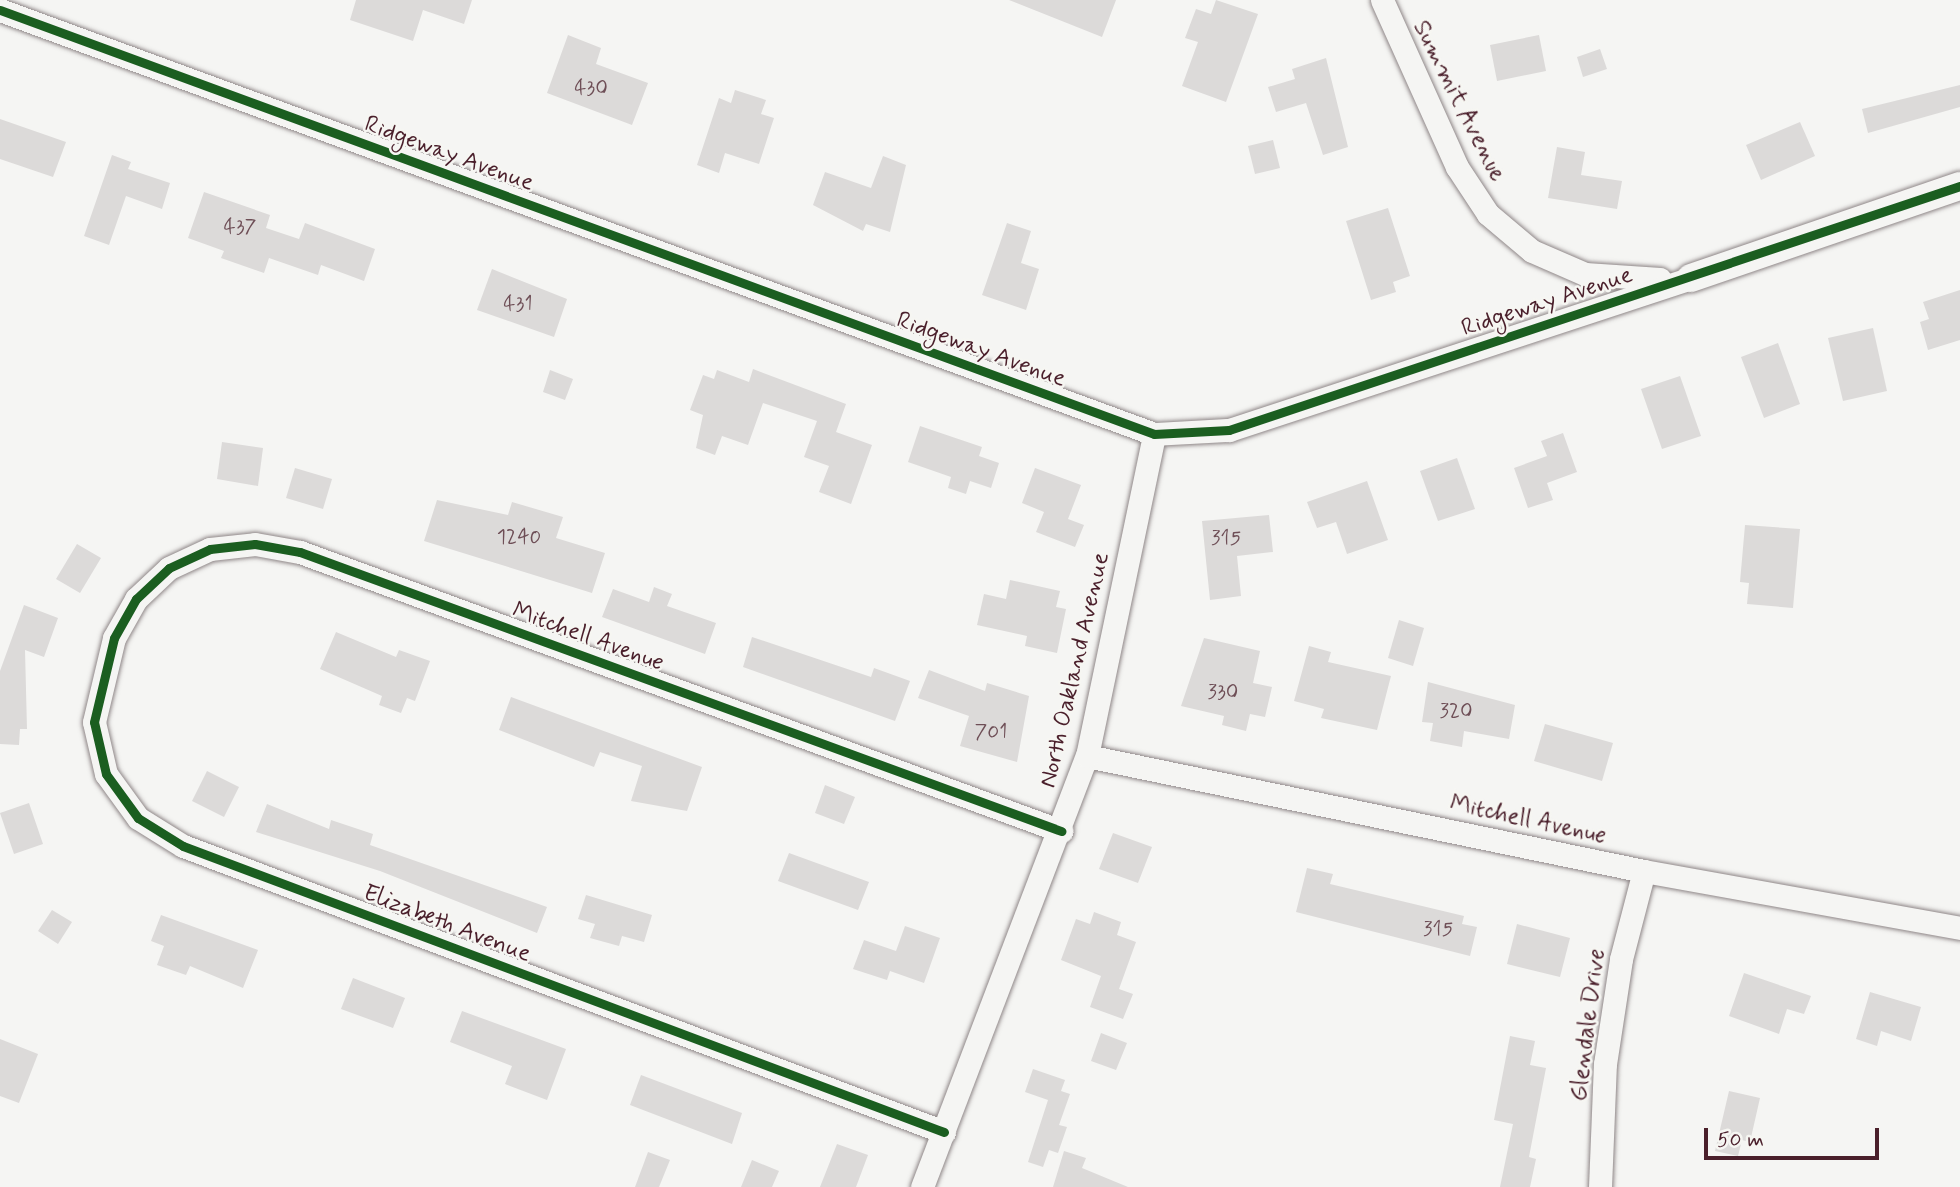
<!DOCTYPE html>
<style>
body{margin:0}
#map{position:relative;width:1960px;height:1187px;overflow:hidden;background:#f5f5f3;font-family:Mynerve,sans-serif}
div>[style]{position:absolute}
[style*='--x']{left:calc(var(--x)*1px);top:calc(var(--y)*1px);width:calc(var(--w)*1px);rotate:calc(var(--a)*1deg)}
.building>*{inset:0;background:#dcdad9}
.roads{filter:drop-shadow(0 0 2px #8f8788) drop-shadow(0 0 2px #8f8788)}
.minor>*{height:23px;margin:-11.5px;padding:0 11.5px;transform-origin:11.5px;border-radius:11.5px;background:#f5f5f3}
.tertiary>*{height:28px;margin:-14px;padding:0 14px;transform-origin:14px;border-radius:14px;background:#f5f5f3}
.cycleway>*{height:9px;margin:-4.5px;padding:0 4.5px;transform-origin:4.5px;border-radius:4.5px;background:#1b5e20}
span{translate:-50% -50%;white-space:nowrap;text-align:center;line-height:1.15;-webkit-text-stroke:5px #f6f6f2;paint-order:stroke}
.number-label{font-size:21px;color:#6e4e56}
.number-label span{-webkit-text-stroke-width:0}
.street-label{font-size:24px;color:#4a1f2b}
.scale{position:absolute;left:1704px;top:1128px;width:175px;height:32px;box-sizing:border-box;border:4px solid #4a1f2b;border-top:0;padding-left:9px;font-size:21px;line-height:24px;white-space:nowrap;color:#4a1f2b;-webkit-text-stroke:5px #f6f6f2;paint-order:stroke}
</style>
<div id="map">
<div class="building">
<div style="clip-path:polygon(356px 0,472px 0,464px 24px,423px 10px,413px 41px,350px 20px)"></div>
<div style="clip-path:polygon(1009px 0,1116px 0,1102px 37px)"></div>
<div style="clip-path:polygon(1216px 0,1258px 14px,1226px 102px,1182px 86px,1198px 42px,1185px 38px,1196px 9px,1211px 14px)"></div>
<div style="clip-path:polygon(568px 35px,601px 48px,596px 64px,648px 83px,632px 125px,547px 93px)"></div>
<div style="clip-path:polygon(1539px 35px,1546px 71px,1497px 81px,1490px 45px)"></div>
<div style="clip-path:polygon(1600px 49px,1607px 69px,1583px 77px,1577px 57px)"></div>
<div style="clip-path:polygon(1326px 58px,1348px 147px,1323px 155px,1306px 103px,1276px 112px,1268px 87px,1295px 79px,1292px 69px)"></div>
<div style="clip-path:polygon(1960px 85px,1960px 107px,1868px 133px,1862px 109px)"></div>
<div style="clip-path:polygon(735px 90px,766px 100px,761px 114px,774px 118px,759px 164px,725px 153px,719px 173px,697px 165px,719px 98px,731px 103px)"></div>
<div style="clip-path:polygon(0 119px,66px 142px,53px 177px,0 159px)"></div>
<div style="clip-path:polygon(1800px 122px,1815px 156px,1761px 180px,1746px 145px)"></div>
<div style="clip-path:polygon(1273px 140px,1280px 168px,1255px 174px,1248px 146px)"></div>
<div style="clip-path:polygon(1557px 147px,1585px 152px,1581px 175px,1622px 181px,1617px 209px,1548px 198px)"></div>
<div style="clip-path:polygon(112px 155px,131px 162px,128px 169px,170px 183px,162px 209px,126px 196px,109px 245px,84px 236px)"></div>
<div style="clip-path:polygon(883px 156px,906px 165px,890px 232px,866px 224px,863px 231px,813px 205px,825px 172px,871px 188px)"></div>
<div style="clip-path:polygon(204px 192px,270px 215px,266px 228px,299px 239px,305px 223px,375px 249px,364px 281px,321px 265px,318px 275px,269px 258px,264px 273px,221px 258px,224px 251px,188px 238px)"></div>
<div style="clip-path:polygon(1388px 208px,1410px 276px,1393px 282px,1396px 292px,1371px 300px,1346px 221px)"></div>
<div style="clip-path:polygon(1007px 223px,1031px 231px,1021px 263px,1039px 269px,1026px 310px,982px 295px)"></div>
<div style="clip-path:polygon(492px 269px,567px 299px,554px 337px,477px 310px)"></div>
<div style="clip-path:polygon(1960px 290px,1960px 340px,1928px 350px,1920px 322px,1929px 319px,1923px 302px)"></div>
<div style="clip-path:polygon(1873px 328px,1887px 391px,1843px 401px,1828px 338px)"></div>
<div style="clip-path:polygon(1778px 343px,1800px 404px,1764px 418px,1741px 357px)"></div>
<div style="clip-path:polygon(753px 369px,846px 404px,836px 432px,872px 445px,851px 504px,819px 492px,829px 466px,804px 457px,817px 421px,763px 403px,748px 445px,722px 436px,715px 455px,696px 448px,703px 415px,690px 410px,703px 375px,714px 379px,717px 370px,749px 382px)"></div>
<div style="clip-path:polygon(550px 370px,573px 379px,565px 400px,543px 392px)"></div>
<div style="clip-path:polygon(1680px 376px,1701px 436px,1662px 449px,1641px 389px)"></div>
<div style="clip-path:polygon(920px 426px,982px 447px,979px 456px,999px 463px,991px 488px,970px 481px,966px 494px,948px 488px,951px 477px,908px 462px)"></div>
<div style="clip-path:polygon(1563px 433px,1577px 472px,1547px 483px,1553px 500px,1528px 508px,1514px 468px,1547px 456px,1541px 441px)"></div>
<div style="clip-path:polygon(222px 442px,263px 448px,258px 486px,217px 479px)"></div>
<div style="clip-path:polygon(1457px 458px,1475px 509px,1438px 521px,1420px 471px)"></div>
<div style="clip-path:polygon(295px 468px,332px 479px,323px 509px,286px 498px)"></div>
<div style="clip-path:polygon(1035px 468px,1081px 485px,1068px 519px,1084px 525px,1075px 547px,1036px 532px,1044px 512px,1022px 503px)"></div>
<div style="clip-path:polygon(1367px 481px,1388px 540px,1347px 554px,1336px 522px,1317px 528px,1307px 502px)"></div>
<div style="clip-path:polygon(437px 500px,508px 515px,512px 502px,563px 517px,556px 538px,605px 553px,592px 593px,424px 541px)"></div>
<div style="clip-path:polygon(1269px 515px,1273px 552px,1237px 556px,1241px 596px,1210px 600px,1202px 521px)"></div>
<div style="clip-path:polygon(1745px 525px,1800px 529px,1793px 608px,1747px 604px,1749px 583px,1740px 582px)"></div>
<div style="clip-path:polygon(77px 544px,101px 558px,80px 593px,56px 579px)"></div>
<div style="clip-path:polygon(1010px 580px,1060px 591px,1056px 607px,1066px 609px,1057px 653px,1025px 646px,1027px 636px,977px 625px,984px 594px,1006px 599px)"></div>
<div style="clip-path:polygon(654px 587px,672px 594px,667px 606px,716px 623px,705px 654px,602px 617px,613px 589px,649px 602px)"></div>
<div style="clip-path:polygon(24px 605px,58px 618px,44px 657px,25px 650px,27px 729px,20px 729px,19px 745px,0 744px,0 671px)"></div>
<div style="clip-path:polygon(1399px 620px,1424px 628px,1413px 666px,1388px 658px)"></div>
<div style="clip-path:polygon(336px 632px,396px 657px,399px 650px,430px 661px,415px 701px,407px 698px,401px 713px,379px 705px,382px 696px,320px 669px)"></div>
<div style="clip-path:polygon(752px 637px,871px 677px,874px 668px,910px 681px,895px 721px,743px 667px)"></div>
<div style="clip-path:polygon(1204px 638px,1260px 651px,1253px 683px,1272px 687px,1265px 717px,1250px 714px,1246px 731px,1222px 725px,1224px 716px,1181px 706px)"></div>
<div style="clip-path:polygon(1309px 646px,1331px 652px,1328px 662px,1391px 676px,1377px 730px,1321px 718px,1324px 709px,1294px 701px)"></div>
<div style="clip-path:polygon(929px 670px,985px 691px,987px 683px,1029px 696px,1017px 762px,960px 746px,969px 716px,918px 698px)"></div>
<div style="clip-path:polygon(1428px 682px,1515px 705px,1509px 739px,1464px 731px,1462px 747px,1430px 741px,1433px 723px,1422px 722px)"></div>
<div style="clip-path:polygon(511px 697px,702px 767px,687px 811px,631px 801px,642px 766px,600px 752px,594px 767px,499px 730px)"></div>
<div style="clip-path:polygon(1545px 724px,1613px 743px,1602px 781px,1534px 761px)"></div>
<div style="clip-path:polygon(207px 771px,239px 787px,224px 817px,192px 801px)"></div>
<div style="clip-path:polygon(825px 785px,855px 797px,844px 824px,815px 813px)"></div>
<div style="clip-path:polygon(29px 803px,43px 844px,14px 854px,0 813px)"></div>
<div style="clip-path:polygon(267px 804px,329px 829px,331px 820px,373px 834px,370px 845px,547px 907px,537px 933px,380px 871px,256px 832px)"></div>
<div style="clip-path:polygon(1113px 833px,1152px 847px,1138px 883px,1099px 869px)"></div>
<div style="clip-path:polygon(789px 853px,869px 882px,858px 910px,778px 881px)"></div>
<div style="clip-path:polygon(1307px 868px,1333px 874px,1330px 884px,1464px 916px,1462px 924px,1477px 927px,1470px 956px,1296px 912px)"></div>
<div style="clip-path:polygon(586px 895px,652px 915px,644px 942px,622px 936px,619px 946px,590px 938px,595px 924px,578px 919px)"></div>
<div style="clip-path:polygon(52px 910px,72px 922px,58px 944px,38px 931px)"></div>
<div style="clip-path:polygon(1094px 912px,1121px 922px,1117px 935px,1136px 942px,1119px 989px,1133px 994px,1123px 1019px,1090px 1007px,1101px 976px,1061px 960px,1076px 919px,1090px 924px)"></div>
<div style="clip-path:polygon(161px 915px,258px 950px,243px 988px,190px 966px,186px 975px,157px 965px,164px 946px,151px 941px)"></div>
<div style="clip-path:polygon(1517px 924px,1570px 938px,1560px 977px,1507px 964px)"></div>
<div style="clip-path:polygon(905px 926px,940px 938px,924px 983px,890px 971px,887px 980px,853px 969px,864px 940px,896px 951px)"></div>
<div style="clip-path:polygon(1744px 973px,1811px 996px,1804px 1014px,1787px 1009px,1779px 1034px,1729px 1016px)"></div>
<div style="clip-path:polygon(353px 978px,405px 998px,393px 1028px,341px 1009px)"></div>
<div style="clip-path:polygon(1870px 992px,1921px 1007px,1911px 1041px,1881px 1031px,1877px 1046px,1856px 1039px)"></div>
<div style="clip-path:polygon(462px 1011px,566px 1049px,547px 1100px,505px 1084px,512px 1066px,450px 1042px)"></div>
<div style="clip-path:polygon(1101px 1033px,1127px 1043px,1116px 1070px,1091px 1061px)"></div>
<div style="clip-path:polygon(1510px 1036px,1535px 1041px,1530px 1065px,1546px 1068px,1529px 1157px,1536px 1159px,1530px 1187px,1500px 1187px,1513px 1124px,1494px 1120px)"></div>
<div style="clip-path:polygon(0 1039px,38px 1054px,19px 1103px,0 1096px)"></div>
<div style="clip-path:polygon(1033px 1069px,1065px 1080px,1061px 1091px,1070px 1094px,1059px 1125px,1067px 1127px,1058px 1153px,1049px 1150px,1043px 1167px,1028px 1162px,1048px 1100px,1025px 1092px)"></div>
<div style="clip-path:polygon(641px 1075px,742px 1113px,732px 1144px,630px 1105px)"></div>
<div style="clip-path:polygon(1729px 1091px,1760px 1098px,1750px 1142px,1742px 1140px,1738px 1156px,1715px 1151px)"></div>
<div style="clip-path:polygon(837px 1144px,868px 1155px,856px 1187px,820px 1187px)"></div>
<div style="clip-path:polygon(1064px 1151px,1086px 1158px,1082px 1168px,1128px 1187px,1053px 1187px)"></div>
<div style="clip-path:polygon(648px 1152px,670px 1160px,659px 1187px,635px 1187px)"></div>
<div style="clip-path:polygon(752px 1160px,779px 1171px,772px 1187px,741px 1187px)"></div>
</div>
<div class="roads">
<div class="minor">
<div style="--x:1382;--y:0;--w:183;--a:65.8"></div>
<div style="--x:1457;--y:167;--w:56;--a:56.6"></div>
<div style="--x:1488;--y:214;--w:57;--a:40.1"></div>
<div style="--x:1532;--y:251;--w:58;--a:23.5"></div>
<div style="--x:1585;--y:274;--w:75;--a:3.8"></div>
<div style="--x:0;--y:10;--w:1229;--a:20.17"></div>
<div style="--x:1154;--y:434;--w:75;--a:-3.1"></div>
<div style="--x:1229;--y:430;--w:486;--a:-18.2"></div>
<div style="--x:1087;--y:756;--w:569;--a:11.67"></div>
<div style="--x:1644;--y:871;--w:321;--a:10.2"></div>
<div style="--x:944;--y:1132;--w:813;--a:-159.4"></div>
<div style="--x:183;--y:846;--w:53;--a:-148.1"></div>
<div style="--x:138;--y:818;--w:54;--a:-126"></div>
<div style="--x:106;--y:774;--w:53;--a:-103"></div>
<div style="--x:94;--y:722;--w:86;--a:-76.6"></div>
<div style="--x:114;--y:638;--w:45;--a:-60.6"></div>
<div style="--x:136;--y:599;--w:45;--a:-43.2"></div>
<div style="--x:169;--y:568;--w:45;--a:-24.9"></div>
<div style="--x:210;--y:549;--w:45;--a:-6.3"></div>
<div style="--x:255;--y:544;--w:46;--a:10.1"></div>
<div style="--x:300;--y:552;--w:811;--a:20.13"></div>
<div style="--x:922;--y:1187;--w:462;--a:-69.1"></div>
<div style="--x:1087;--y:756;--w:329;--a:-78.2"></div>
<div style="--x:1600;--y:1187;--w:123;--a:-87.7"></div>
<div style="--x:1605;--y:1064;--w:106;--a:-81.3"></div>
<div style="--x:1621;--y:959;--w:91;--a:-75.4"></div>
</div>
<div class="tertiary">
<div style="--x:1691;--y:278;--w:284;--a:-18.9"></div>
</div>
</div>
<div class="cycleway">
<div style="--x:0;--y:10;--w:1229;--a:20.17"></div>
<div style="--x:1154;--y:434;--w:75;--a:-3.1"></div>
<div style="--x:1229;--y:430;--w:771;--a:-18.46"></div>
<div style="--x:944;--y:1132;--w:813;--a:-159.4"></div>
<div style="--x:183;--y:846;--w:53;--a:-148.1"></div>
<div style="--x:138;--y:818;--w:54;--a:-126"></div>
<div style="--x:106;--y:774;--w:53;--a:-103"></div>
<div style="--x:94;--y:722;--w:86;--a:-76.6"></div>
<div style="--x:114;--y:638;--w:45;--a:-60.6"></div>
<div style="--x:136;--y:599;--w:45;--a:-43.2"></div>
<div style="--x:169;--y:568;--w:45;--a:-24.9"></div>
<div style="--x:210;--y:549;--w:45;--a:-6.3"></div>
<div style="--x:255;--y:544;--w:46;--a:10.1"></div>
<div style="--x:300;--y:552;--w:811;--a:20.13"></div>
</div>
<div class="number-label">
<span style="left:591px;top:88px">430</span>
<span style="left:240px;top:227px">437</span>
<span style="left:518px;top:304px">431</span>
<span style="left:519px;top:537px">1240</span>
<span style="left:1226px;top:538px">315</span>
<span style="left:1223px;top:692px">330</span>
<span style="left:1456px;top:711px">320</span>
<span style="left:991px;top:732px">701</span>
<span style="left:1438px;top:929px">315</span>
</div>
<div class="street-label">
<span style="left:1459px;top:101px;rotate:63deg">Summit Avenue</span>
<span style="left:449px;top:154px;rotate:20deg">Ridgeway Avenue</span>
<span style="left:1547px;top:302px;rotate:-18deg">Ridgeway Avenue</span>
<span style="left:981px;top:350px;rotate:20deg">Ridgeway Avenue</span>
<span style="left:588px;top:637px;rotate:20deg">Mitchell Avenue</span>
<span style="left:1075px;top:670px;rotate:-77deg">North Oakland Avenue</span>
<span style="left:1528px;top:820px;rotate:12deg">Mitchell Avenue</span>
<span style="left:447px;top:924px;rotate:21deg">Elizabeth Avenue</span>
<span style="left:1588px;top:1025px;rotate:-83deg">Glendale Drive</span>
</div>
<div class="scale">50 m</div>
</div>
